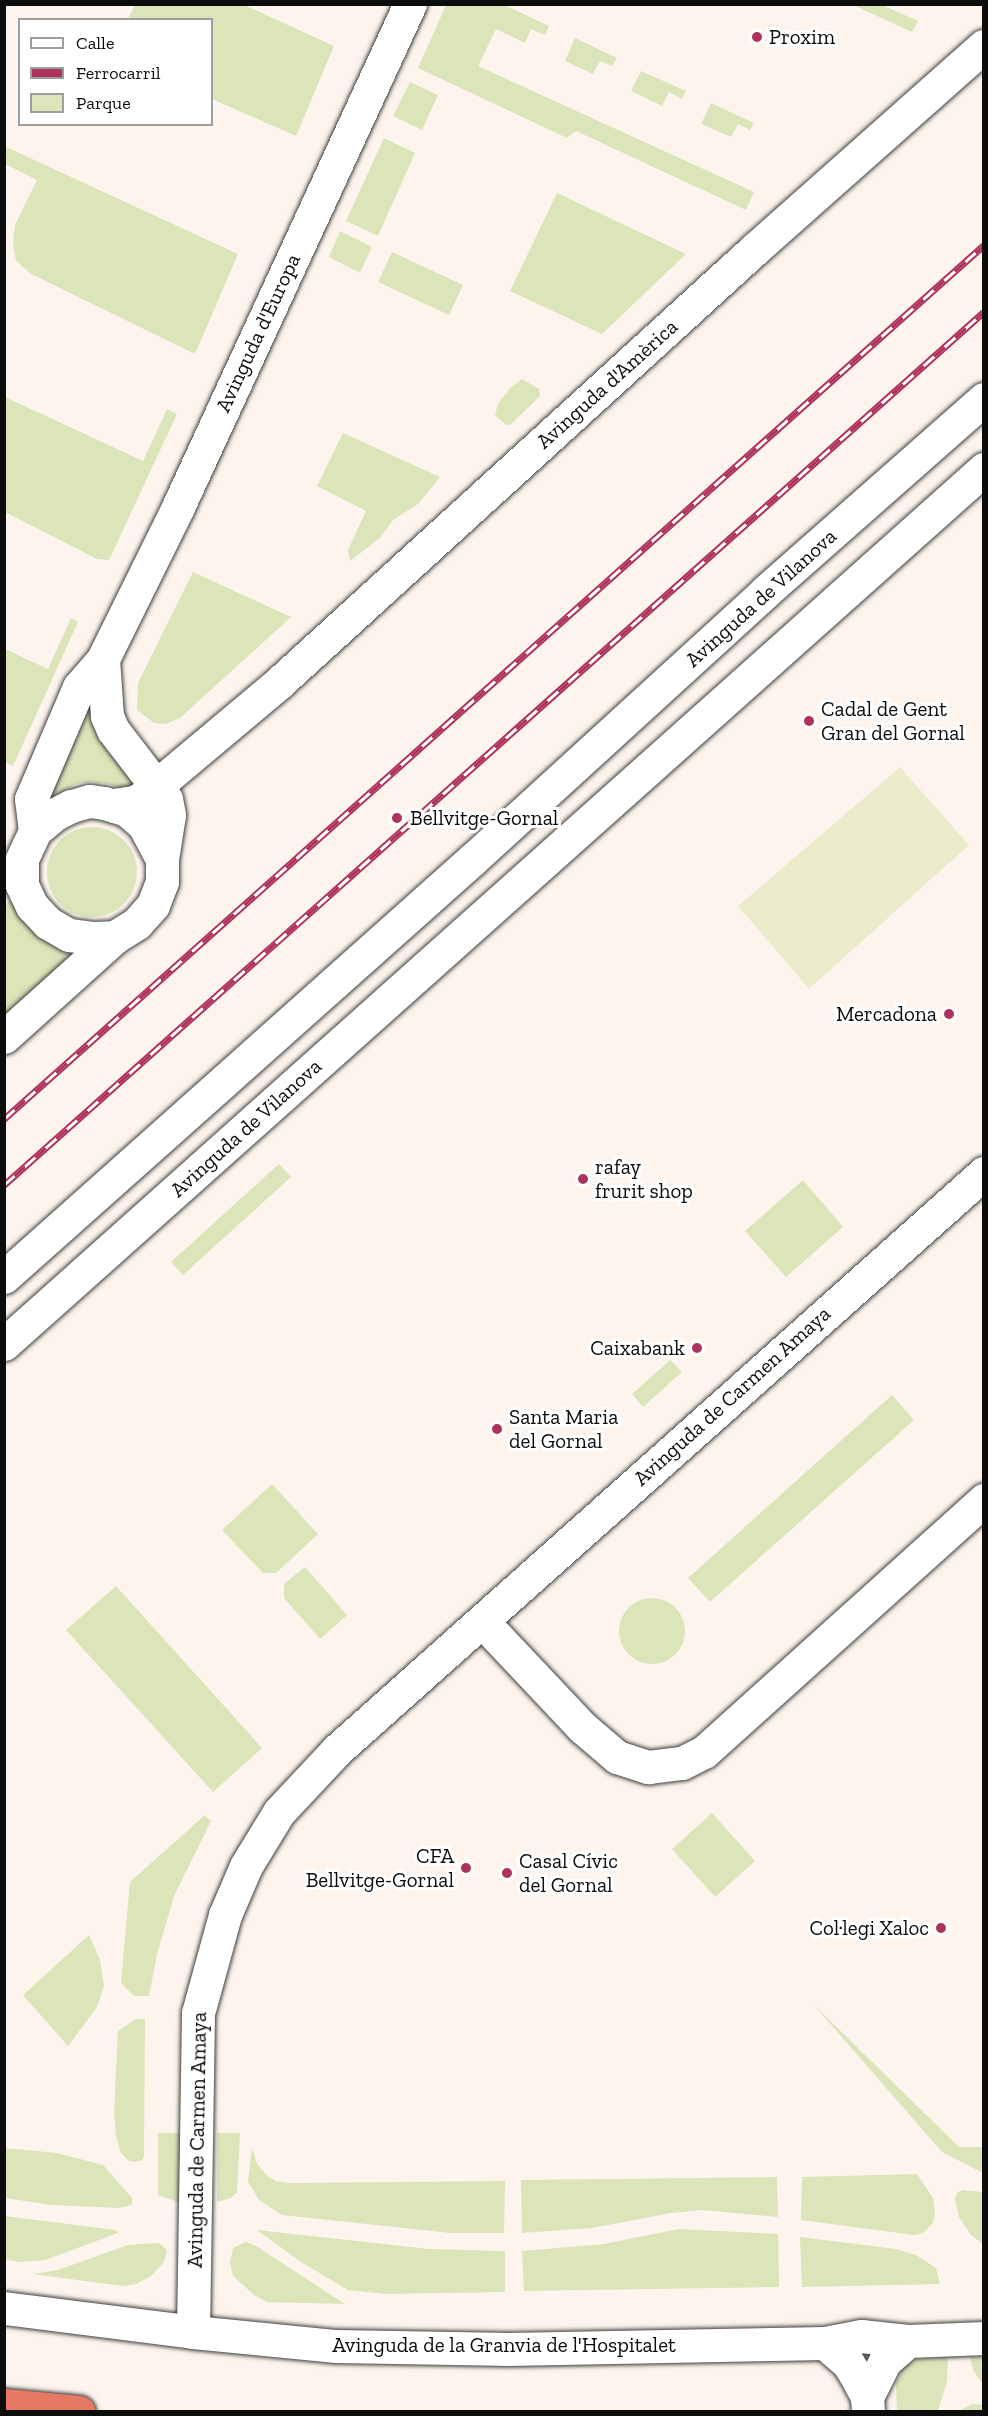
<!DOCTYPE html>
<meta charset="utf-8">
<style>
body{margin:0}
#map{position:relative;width:988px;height:2416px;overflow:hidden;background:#fdf5ed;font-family:"Zilla Slab",serif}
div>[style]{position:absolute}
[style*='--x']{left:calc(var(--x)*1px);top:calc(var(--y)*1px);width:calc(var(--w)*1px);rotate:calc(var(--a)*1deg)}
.green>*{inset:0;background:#dce4ba}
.round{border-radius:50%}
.pitch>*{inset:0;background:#eaeccb}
.roads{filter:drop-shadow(0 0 2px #3f3f3f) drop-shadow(0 0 2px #3f3f3f)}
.minor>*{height:33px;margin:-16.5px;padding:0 16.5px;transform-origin:16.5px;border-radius:16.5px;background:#fff}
.motorway>*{height:33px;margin:-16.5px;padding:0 16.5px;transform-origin:16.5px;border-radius:16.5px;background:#e57963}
.rail>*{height:7px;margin-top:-3.5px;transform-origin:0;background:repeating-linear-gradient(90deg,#fff 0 14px,#ad335c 0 28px);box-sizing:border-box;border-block:2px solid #ad335c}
.dots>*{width:16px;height:16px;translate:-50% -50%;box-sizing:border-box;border:3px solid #fff;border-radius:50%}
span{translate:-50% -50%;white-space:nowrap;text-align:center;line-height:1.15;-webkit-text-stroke:6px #fff;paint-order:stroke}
.poi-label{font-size:21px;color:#0c0c0c}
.left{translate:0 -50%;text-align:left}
.right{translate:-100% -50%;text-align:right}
.street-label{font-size:21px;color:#0c0c0c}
.frame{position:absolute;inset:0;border:6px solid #0c0c0c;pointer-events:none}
.legend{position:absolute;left:18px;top:18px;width:195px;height:108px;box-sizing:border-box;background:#fff;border:2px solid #9e9e9e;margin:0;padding:8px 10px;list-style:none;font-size:18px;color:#0c0c0c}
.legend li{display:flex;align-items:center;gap:12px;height:30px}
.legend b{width:30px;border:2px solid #9e9e9e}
</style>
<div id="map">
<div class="green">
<div style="clip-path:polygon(135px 5px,244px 5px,334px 46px,296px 136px,212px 99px,212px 20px,128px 19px)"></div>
<div style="clip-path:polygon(446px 5px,504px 5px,549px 26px,545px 35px,531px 29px,525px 43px,496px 29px,478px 66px,754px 192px,746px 210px,576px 131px,567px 138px,418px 68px)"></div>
<div style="clip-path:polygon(853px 5px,882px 5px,918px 21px,912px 32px)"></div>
<div style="clip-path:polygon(575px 38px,617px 58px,612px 66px,600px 61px,593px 74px,565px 61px)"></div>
<div style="clip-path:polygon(641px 71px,686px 91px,682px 99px,669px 92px,662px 106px,631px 91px)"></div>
<div style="clip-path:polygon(410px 82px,438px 95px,422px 130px,393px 116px)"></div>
<div style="clip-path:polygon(711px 103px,754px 123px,750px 130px,738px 124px,731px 137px,701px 124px)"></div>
<div style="clip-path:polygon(384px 138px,415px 153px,378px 236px,346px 221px)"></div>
<div style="clip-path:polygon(4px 146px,238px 254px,195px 354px,31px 274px,16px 261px,13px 243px,15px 225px,37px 180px,5px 164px)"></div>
<div style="clip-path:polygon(557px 193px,686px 254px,602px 334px,510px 291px)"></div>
<div style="clip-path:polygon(340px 231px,372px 247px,360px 273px,329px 257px)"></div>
<div style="clip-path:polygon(392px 252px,463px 285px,449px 315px,378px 282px)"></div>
<div style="clip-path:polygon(522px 379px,539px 389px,540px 396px,510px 425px,506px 425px,495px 415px,498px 404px,510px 388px)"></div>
<div style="clip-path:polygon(5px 397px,143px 461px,167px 409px,177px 414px,109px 560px,97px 559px,5px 512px)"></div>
<div style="clip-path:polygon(343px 433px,440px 477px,418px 504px,393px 520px,380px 538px,350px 561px,348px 550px,366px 511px,317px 486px)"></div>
<div style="clip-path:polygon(193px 572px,291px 617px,180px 718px,166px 724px,154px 723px,137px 710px,138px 683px)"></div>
<div style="clip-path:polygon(71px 618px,78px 622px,13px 766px,5px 762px,5px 649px,48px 669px)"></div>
<div style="clip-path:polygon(88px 698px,141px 781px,138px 795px,109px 784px,89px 782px,76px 784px,57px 794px,50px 790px)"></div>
<div class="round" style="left:47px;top:827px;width:90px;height:90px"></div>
<div style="clip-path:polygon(9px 900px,50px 944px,74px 957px,5px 1021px,4px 911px)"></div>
<div style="clip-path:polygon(279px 1164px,291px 1177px,183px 1275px,171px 1262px)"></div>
<div style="clip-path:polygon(803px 1180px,843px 1227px,786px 1277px,745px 1231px)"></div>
<div style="clip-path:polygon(670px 1360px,682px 1372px,643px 1407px,632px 1394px)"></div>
<div style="clip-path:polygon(892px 1395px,914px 1420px,710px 1602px,688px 1578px)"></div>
<div style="clip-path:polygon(272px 1484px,318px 1534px,276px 1573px,263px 1573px,222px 1530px)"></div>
<div style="clip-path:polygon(305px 1567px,347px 1615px,320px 1639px,284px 1598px,284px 1584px)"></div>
<div style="clip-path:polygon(116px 1586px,262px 1748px,213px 1792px,66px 1630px)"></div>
<div class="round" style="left:619px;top:1598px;width:66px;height:66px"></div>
<div style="clip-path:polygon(712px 1813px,755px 1861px,715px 1897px,672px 1849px)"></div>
<div style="clip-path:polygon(205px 1815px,211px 1821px,174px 1896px,157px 1954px,149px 1996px,134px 1996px,121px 1983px,130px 1882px)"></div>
<div style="clip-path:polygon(89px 1935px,100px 1960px,104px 1986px,97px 2007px,68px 2046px,23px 1995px)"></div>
<div style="clip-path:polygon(813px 2004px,959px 2147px,983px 2147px,983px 2173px,942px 2152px)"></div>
<div style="clip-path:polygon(136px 2019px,145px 2019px,144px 2156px,142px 2160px,135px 2162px,129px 2161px,121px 2153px,116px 2136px,114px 2112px,118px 2031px)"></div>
<div style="clip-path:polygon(158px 2133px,182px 2133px,181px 2203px,158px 2195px)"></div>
<div style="clip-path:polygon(217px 2133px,240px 2133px,237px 2192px,231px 2198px,217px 2202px)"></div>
<div style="clip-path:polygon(4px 2148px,57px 2153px,103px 2165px,132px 2198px,132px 2205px,119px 2208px,52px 2205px,5px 2198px)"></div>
<div style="clip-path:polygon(252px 2148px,257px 2164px,267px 2176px,276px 2181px,289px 2183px,505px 2181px,504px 2233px,451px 2233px,282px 2215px,259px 2200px,248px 2182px)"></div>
<div style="clip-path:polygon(917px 2174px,933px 2198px,935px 2212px,933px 2223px,923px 2233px,914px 2235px,801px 2220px,802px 2177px)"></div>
<div style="clip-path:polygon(777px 2177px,778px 2217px,703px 2210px,671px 2213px,592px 2228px,522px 2233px,521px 2180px)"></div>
<div style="clip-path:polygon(963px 2190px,983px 2192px,983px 2244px,971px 2235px,959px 2217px,955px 2199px,957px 2193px)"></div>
<div style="clip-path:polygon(5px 2216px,115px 2230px,118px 2233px,45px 2260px,20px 2262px,5px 2259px)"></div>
<div style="clip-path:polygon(679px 2229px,778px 2234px,779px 2287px,524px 2291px,522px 2251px,604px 2244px)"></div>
<div style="clip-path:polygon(257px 2230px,429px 2249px,505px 2251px,505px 2292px,385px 2294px,348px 2290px,301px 2262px)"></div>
<div style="clip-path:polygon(800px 2237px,896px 2249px,916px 2255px,936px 2268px,940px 2284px,802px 2287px)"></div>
<div style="clip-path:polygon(246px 2242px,256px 2246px,345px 2304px,267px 2302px,254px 2295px,233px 2276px,230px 2262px,233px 2248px)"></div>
<div style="clip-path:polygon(159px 2243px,167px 2250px,164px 2262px,151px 2276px,136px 2284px,123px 2286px,32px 2274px,58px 2270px,128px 2245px)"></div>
<div style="clip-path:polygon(970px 2357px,983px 2357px,983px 2385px,973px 2370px)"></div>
<div style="clip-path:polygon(948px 2358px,947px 2381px,938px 2411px,897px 2411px,896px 2383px,904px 2367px,919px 2359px)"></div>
<div style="clip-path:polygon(972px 2404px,983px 2405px,983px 2411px,959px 2411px)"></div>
</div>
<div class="pitch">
<div style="clip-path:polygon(900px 767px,969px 845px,809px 989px,738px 906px)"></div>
</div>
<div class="roads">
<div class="minor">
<div style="--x:103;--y:659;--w:57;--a:86"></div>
<div style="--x:107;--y:716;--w:15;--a:67"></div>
<div style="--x:113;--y:730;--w:87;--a:52.5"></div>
<div style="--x:166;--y:799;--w:16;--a:79"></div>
<div style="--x:169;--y:815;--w:45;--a:99"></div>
<div style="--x:113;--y:805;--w:22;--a:-8"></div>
<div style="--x:135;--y:802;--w:9;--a:-32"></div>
<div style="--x:143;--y:797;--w:180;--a:-40"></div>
<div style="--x:281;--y:681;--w:641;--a:-42.35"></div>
<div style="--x:755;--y:249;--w:306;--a:-41.6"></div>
<div style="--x:35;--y:831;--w:32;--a:-97"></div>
<div style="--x:31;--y:799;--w:122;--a:-66.8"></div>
<div style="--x:79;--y:687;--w:37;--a:-49"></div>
<div style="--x:103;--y:659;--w:169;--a:-63.7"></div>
<div style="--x:178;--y:507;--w:554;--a:-65.24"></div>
<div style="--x:4;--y:1037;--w:149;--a:-42"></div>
<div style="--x:115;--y:937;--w:26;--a:-32"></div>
<div style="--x:137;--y:923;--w:24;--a:-48"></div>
<div style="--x:153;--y:905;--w:25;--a:-69"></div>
<div style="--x:162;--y:882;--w:23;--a:-90"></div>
<div style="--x:162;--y:859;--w:40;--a:-118"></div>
<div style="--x:143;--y:824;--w:21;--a:-139"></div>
<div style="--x:127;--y:810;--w:24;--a:-163"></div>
<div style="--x:104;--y:803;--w:15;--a:-172"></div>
<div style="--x:89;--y:801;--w:19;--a:164"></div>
<div style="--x:71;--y:806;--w:18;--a:153"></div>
<div style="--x:55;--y:814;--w:26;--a:140"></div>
<div style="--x:35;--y:831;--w:31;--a:115"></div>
<div style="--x:22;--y:859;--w:26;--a:90"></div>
<div style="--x:22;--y:885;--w:23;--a:65"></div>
<div style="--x:32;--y:906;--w:23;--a:47"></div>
<div style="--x:48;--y:923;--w:24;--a:30"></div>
<div style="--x:69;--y:935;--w:23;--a:7"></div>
<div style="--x:92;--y:938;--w:23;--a:-2"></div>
<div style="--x:4;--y:1277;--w:628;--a:-41.71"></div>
<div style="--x:473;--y:859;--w:396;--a:-42.4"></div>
<div style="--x:765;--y:592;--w:292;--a:-41.4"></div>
<div style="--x:4;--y:1344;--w:1314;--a:-41.76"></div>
<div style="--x:482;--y:1621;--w:147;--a:46.7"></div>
<div style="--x:583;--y:1728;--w:45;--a:40.5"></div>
<div style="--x:617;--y:1757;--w:33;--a:18"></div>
<div style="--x:648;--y:1767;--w:34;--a:-7"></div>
<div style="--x:682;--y:1763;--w:25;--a:-27"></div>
<div style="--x:704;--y:1752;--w:377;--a:-42"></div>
<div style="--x:4;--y:2308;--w:191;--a:7.2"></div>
<div style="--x:193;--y:2332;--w:144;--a:5.6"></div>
<div style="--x:336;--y:2346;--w:171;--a:1"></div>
<div style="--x:507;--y:2349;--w:318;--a:-1.1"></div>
<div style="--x:825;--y:2343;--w:37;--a:-11"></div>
<div style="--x:861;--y:2336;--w:47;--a:6.1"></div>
<div style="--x:908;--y:2341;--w:76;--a:-2.3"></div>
<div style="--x:193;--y:2332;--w:319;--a:-89.1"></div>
<div style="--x:198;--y:2013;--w:102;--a:-74.6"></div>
<div style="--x:225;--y:1915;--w:53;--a:-66.8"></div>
<div style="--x:246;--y:1866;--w:63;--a:-58.6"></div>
<div style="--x:279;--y:1812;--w:85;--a:-46.9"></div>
<div style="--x:337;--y:1750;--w:867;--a:-41.73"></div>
<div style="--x:825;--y:2343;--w:30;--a:41"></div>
<div style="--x:848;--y:2363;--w:13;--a:58"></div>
<div style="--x:855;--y:2374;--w:26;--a:62"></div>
<div style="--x:867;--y:2397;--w:15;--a:86"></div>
<div style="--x:867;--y:2397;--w:40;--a:-63.4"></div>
<div style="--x:885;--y:2361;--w:30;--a:-41"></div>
</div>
<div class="motorway">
<div style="--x:4;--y:2405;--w:75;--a:5.3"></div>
</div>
</div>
<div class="rail">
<div style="--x:4;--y:1119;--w:1313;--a:-41.73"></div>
<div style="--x:4;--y:1185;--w:1312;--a:-41.7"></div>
</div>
<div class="dots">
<div style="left:757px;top:37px;background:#ad335c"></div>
<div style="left:809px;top:721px;background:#ad335c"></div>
<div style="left:397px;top:818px;background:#ad335c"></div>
<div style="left:949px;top:1014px;background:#ad335c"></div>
<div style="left:583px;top:1179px;background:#ad335c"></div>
<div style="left:697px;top:1348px;background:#ad335c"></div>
<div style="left:497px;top:1429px;background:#ad335c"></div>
<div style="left:466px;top:1868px;background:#ad335c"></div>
<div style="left:507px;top:1873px;background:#ad335c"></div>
<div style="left:941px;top:1928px;background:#ad335c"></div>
</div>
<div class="poi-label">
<span class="left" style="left:769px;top:37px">Proxim</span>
<span class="left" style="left:821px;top:721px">Cadal de Gent<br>Gran del Gornal</span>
<span class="left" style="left:410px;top:818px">Bellvitge-Gornal</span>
<span class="right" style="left:937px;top:1014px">Mercadona</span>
<span class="left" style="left:595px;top:1179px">rafay<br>frurit shop</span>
<span class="right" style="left:685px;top:1348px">Caixabank</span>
<span class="left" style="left:509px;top:1429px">Santa Maria<br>del Gornal</span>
<span class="right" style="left:454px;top:1868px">CFA<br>Bellvitge-Gornal</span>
<span class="left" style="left:519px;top:1873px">Casal Cívic<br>del Gornal</span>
<span class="right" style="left:929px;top:1928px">Col·legi Xaloc</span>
</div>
<div class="street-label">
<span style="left:258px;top:333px;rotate:-65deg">Avinguda d'Europa</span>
<span style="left:607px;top:384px;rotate:-42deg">Avinguda d'Amèrica</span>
<span style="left:761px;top:598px;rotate:-42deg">Avinguda de Vilanova</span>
<span style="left:246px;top:1128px;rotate:-42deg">Avinguda de Vilanova</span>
<span style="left:732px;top:1396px;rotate:-42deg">Avinguda de Carmen Amaya</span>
<span style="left:197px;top:2140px;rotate:-89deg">Avinguda de Carmen Amaya</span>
<span style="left:504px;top:2345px">Avinguda de la Granvia de l'Hospitalet</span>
</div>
<div class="frame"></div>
<ul class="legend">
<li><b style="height:8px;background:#fff"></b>Calle</li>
<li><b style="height:8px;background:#ad335c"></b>Ferrocarril</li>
<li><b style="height:16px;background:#dce4ba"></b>Parque</li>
</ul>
</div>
